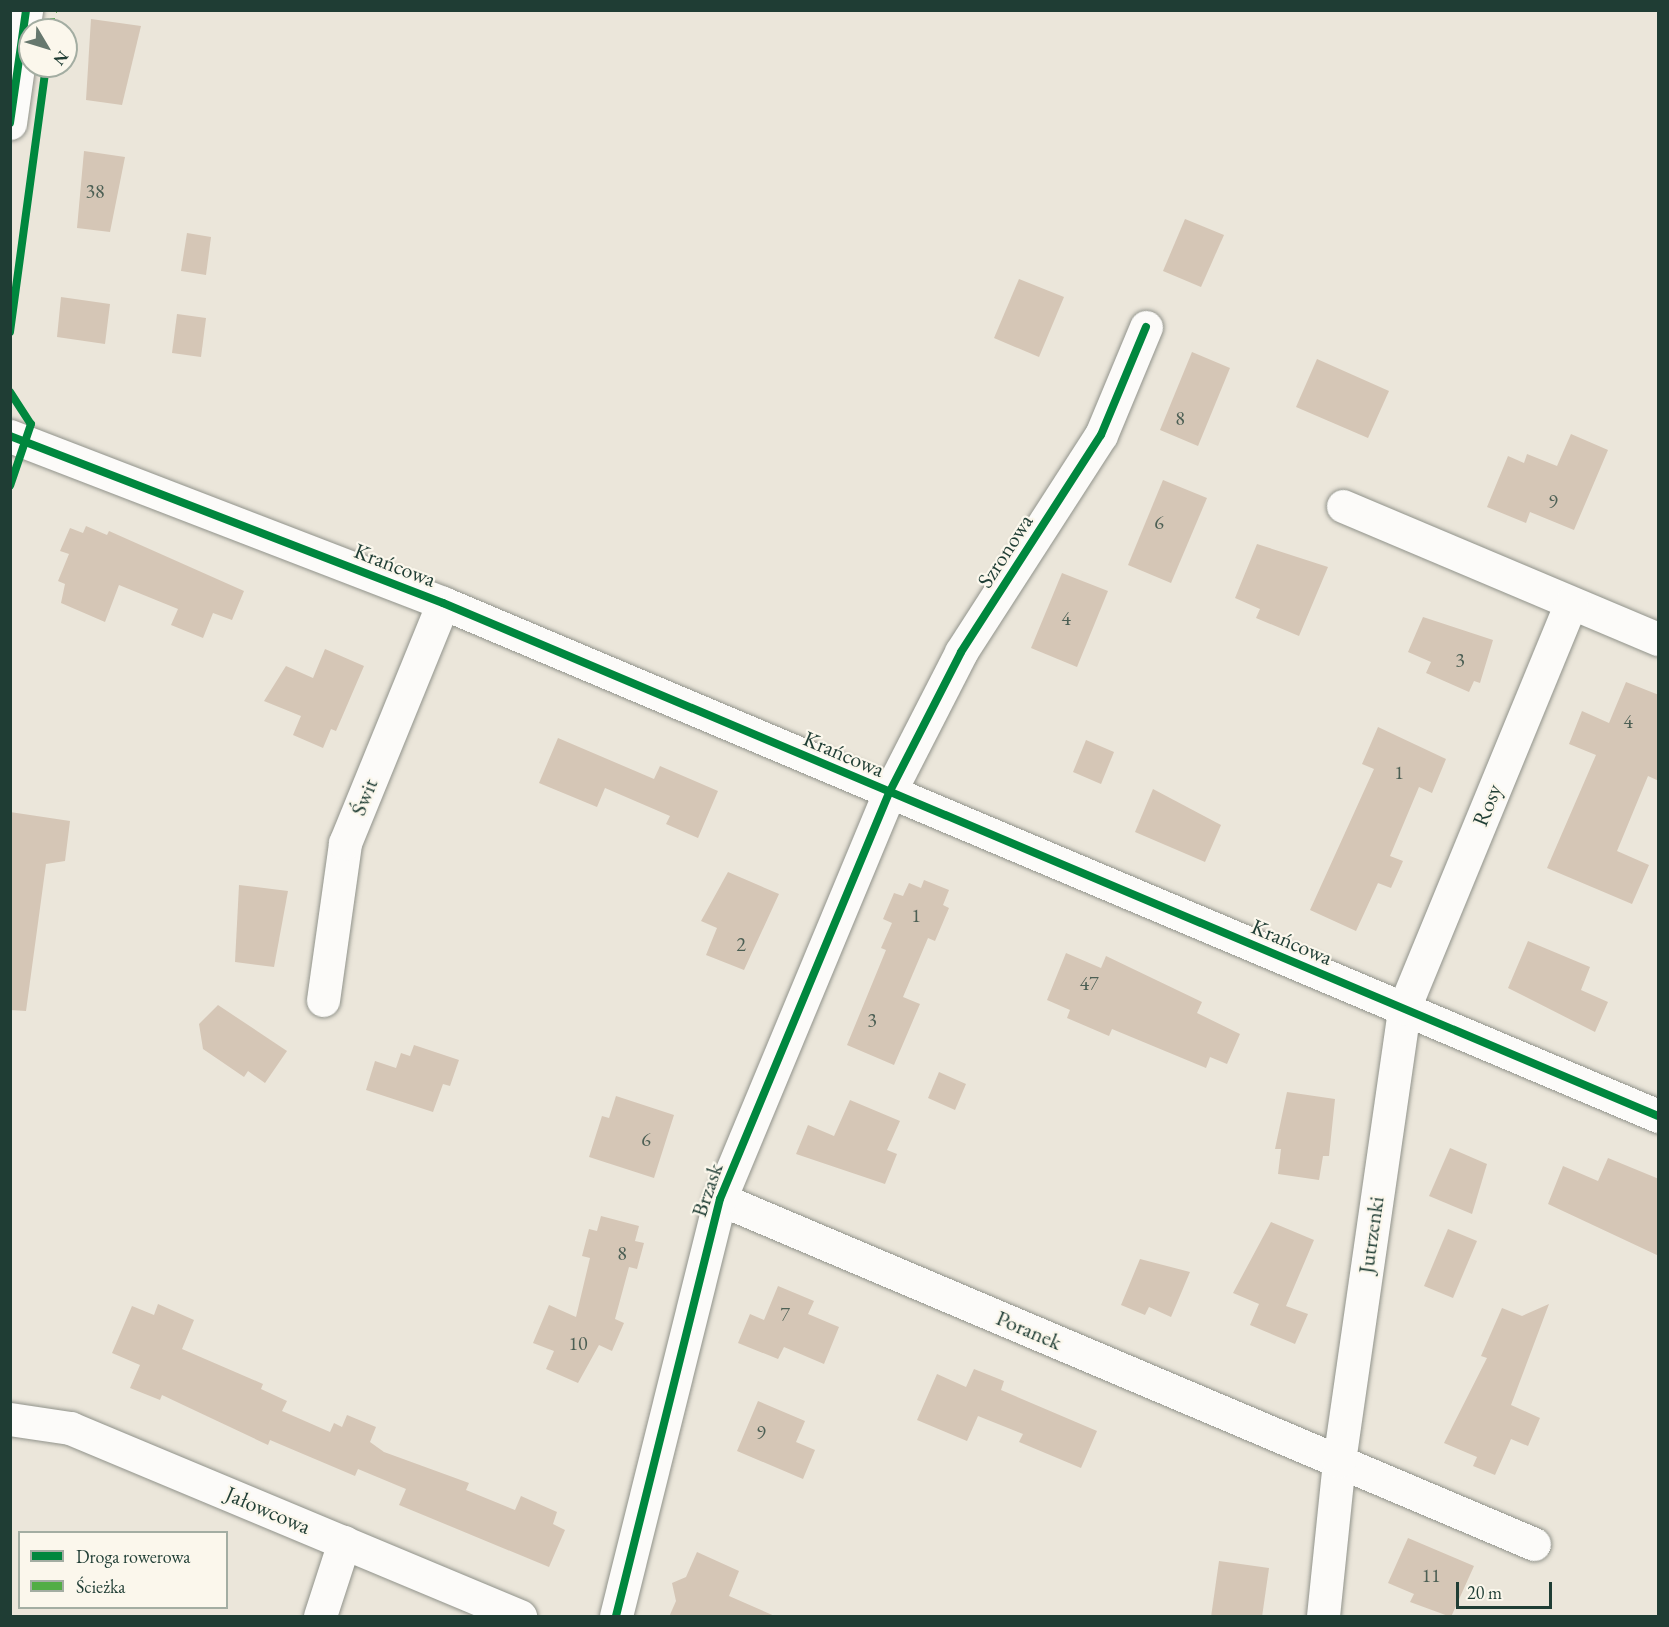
<!DOCTYPE html>
<meta charset="utf-8">
<style>
body{margin:0}
#map{position:relative;width:1669px;height:1627px;overflow:hidden;background:#ebe6da;font-family:"EB Garamond",serif}
div>[style]{position:absolute}
[style*='--x']{left:calc(var(--x)*1px);top:calc(var(--y)*1px);width:calc(var(--w)*1px);rotate:calc(var(--a)*1deg)}
.building>*{inset:0;background:#d5c6b6}
.roads{filter:drop-shadow(0 0 2px #91938b) drop-shadow(0 0 2px #91938b)}
.street>*{height:33px;margin:-16.5px;padding:0 16.5px;transform-origin:16.5px;border-radius:16.5px;background:#fcfbf9}
.quiet>*{height:6px;margin-top:-3px;transform-origin:0;background:repeating-linear-gradient(90deg,#52ad45 0 12px,transparent 0 18px)}
.cycleway>*{height:8px;margin:-4px;padding:0 4px;transform-origin:4px;border-radius:4px;background:#00873e}
span{translate:-50% -50%;white-space:nowrap;text-align:center;line-height:1.15;-webkit-text-stroke:4.5px #fbf7ec;paint-order:stroke}
.number-label{font-size:20px;color:#4c5f54}
.number-label span{-webkit-text-stroke-width:0}
.street-label{font-size:22px;color:#1f3d34}
.frame{position:absolute;inset:0;border:12px solid #1f3d34;pointer-events:none}
.legend{position:absolute;left:18px;top:1531px;width:210px;height:78px;box-sizing:border-box;background:#fbf7ec;border:2px solid #a3ada2;margin:0;padding:8px 10px;list-style:none;font-size:18px;color:#1f3d34}
.legend li{display:flex;align-items:center;gap:12px;height:30px}
.legend b{width:30px;border:2px solid #a3ada2}
.north{position:absolute;left:18px;top:18px;width:60px;height:60px;box-sizing:border-box;background:#fbf7ec;border:2px solid #a3ada2;border-radius:50%;rotate:128deg;font-size:16px;font-weight:700;line-height:24px;text-align:center;color:#1f3d34}
.north::after{content:'';display:block;margin:auto;width:21px;height:27px;background:#66786e;clip-path:polygon(50% 0,100% 100%,50% 72%,0 100%)}
.scale{position:absolute;left:1456px;top:1582px;width:96px;height:27px;box-sizing:border-box;border:3px solid #1f3d34;border-top:0;padding-left:8px;font-size:18px;line-height:21px;white-space:nowrap;color:#1f3d34;-webkit-text-stroke:4px #fbf7ec;paint-order:stroke}
</style>
<div id="map">
<div class="building">
<div style="clip-path:polygon(91px 19px,141px 26px,122px 105px,86px 100px)"></div>
<div style="clip-path:polygon(84px 151px,125px 157px,110px 232px,77px 228px)"></div>
<div style="clip-path:polygon(1185px 219px,1224px 235px,1201px 287px,1163px 271px)"></div>
<div style="clip-path:polygon(187px 233px,211px 237px,206px 275px,181px 271px)"></div>
<div style="clip-path:polygon(1019px 279px,1064px 297px,1039px 357px,994px 338px)"></div>
<div style="clip-path:polygon(61px 297px,110px 304px,105px 344px,57px 337px)"></div>
<div style="clip-path:polygon(177px 314px,206px 318px,201px 357px,172px 353px)"></div>
<div style="clip-path:polygon(1192px 352px,1230px 368px,1198px 446px,1160px 430px)"></div>
<div style="clip-path:polygon(1317px 359px,1389px 391px,1368px 438px,1296px 407px)"></div>
<div style="clip-path:polygon(1571px 434px,1608px 450px,1574px 530px,1530px 512px,1526px 523px,1487px 507px,1508px 456px,1524px 463px,1527px 454px,1557px 466px)"></div>
<div style="clip-path:polygon(1163px 480px,1207px 498px,1171px 583px,1128px 565px)"></div>
<div style="clip-path:polygon(86px 526px,107px 535px,109px 531px,244px 591px,232px 620px,213px 613px,203px 638px,171px 625px,178px 609px,119px 585px,105px 622px,61px 603px,65px 584px,58px 581px,69px 554px,60px 551px,70px 528px,83px 533px)"></div>
<div style="clip-path:polygon(1257px 544px,1328px 567px,1299px 636px,1256px 618px,1260px 609px,1235px 598px)"></div>
<div style="clip-path:polygon(1062px 573px,1108px 591px,1077px 667px,1031px 648px)"></div>
<div style="clip-path:polygon(1423px 617px,1493px 640px,1480px 683px,1474px 681px,1469px 692px,1426px 673px,1431px 662px,1408px 652px)"></div>
<div style="clip-path:polygon(325px 649px,364px 666px,336px 731px,331px 729px,323px 748px,293px 735px,301px 716px,264px 701px,286px 666px,313px 678px)"></div>
<div style="clip-path:polygon(1626px 682px,1659px 695px,1659px 781px,1648px 776px,1617px 851px,1649px 865px,1632px 904px,1547px 868px,1596px 755px,1569px 744px,1582px 711px,1609px 723px)"></div>
<div style="clip-path:polygon(1378px 727px,1446px 759px,1432px 793px,1419px 787px,1390px 856px,1403px 861px,1391px 888px,1378px 883px,1356px 931px,1310px 910px,1374px 769px,1362px 764px)"></div>
<div style="clip-path:polygon(558px 738px,654px 779px,660px 766px,718px 791px,698px 838px,666px 824px,670px 816px,605px 788px,597px 807px,539px 783px)"></div>
<div style="clip-path:polygon(1086px 740px,1114px 752px,1101px 784px,1073px 772px)"></div>
<div style="clip-path:polygon(1153px 789px,1221px 825px,1205px 862px,1135px 832px)"></div>
<div style="clip-path:polygon(10px 812px,70px 821px,65px 861px,46px 864px,26px 1011px,10px 1010px)"></div>
<div style="clip-path:polygon(728px 872px,779px 894px,744px 970px,706px 955px,717px 928px,701px 921px)"></div>
<div style="clip-path:polygon(924px 880px,949px 890px,943px 905px,949px 908px,935px 941px,928px 938px,903px 997px,920px 1004px,894px 1065px,847px 1045px,886px 950px,881px 948px,892px 923px,883px 919px,894px 893px,903px 896px,909px 883px,921px 888px)"></div>
<div style="clip-path:polygon(239px 885px,288px 891px,274px 967px,235px 962px)"></div>
<div style="clip-path:polygon(1528px 941px,1590px 967px,1581px 990px,1608px 1002px,1595px 1032px,1508px 988px)"></div>
<div style="clip-path:polygon(1066px 953px,1101px 968px,1106px 956px,1202px 1002px,1197px 1013px,1240px 1034px,1227px 1064px,1210px 1057px,1206px 1068px,1112px 1029px,1109px 1036px,1067px 1018px,1070px 1010px,1047px 1000px)"></div>
<div style="clip-path:polygon(218px 1005px,287px 1051px,265px 1083px,248px 1071px,244px 1077px,203px 1049px,199px 1024px)"></div>
<div style="clip-path:polygon(414px 1045px,459px 1060px,450px 1086px,443px 1084px,433px 1112px,366px 1090px,375px 1061px,396px 1068px,401px 1053px,410px 1056px)"></div>
<div style="clip-path:polygon(939px 1072px,966px 1084px,955px 1110px,928px 1098px)"></div>
<div style="clip-path:polygon(1287px 1092px,1335px 1099px,1329px 1156px,1323px 1156px,1319px 1180px,1278px 1174px,1281px 1149px,1275px 1149px)"></div>
<div style="clip-path:polygon(616px 1096px,674px 1115px,654px 1178px,589px 1157px,602px 1116px,609px 1118px)"></div>
<div style="clip-path:polygon(850px 1100px,900px 1121px,887px 1150px,897px 1154px,885px 1184px,796px 1154px,808px 1125px,834px 1136px)"></div>
<div style="clip-path:polygon(1450px 1148px,1487px 1164px,1472px 1214px,1429px 1196px)"></div>
<div style="clip-path:polygon(1608px 1158px,1659px 1179px,1659px 1256px,1548px 1204px,1563px 1166px,1598px 1181px)"></div>
<div style="clip-path:polygon(601px 1216px,639px 1226px,635px 1241px,644px 1243px,637px 1269px,629px 1267px,615px 1319px,624px 1323px,612px 1351px,599px 1345px,578px 1383px,546px 1369px,554px 1351px,533px 1343px,549px 1305px,576px 1317px,590px 1258px,582px 1256px,589px 1229px,597px 1231px)"></div>
<div style="clip-path:polygon(1271px 1222px,1314px 1240px,1286px 1306px,1308px 1314px,1295px 1344px,1250px 1325px,1259px 1304px,1233px 1293px)"></div>
<div style="clip-path:polygon(1448px 1229px,1477px 1241px,1453px 1298px,1424px 1286px)"></div>
<div style="clip-path:polygon(1140px 1259px,1190px 1272px,1171px 1317px,1149px 1307px,1145px 1315px,1121px 1305px)"></div>
<div style="clip-path:polygon(778px 1286px,814px 1301px,808px 1314px,839px 1327px,824px 1364px,784px 1347px,778px 1359px,738px 1343px,750px 1314px,764px 1320px)"></div>
<div style="clip-path:polygon(158px 1304px,194px 1320px,182px 1349px,263px 1384px,261px 1389px,287px 1401px,282px 1411px,330px 1432px,334px 1423px,342px 1427px,347px 1415px,376px 1427px,370px 1442px,384px 1452px,469px 1483px,466px 1490px,515px 1510px,521px 1496px,557px 1512px,553px 1524px,565px 1530px,549px 1567px,399px 1505px,406px 1489px,358px 1469px,355px 1476px,270px 1440px,268px 1445px,162px 1395px,160px 1400px,130px 1388px,140px 1365px,112px 1353px,132px 1306px,154px 1315px)"></div>
<div style="clip-path:polygon(1549px 1304px,1511px 1405px,1540px 1418px,1528px 1446px,1511px 1439px,1495px 1475px,1473px 1466px,1477px 1457px,1444px 1443px,1487px 1358px,1481px 1356px,1502px 1308px,1522px 1316px)"></div>
<div style="clip-path:polygon(974px 1369px,1004px 1381px,1001px 1390px,1097px 1431px,1081px 1468px,1019px 1442px,1023px 1434px,978px 1416px,967px 1441px,917px 1420px,937px 1374px,966px 1387px)"></div>
<div style="clip-path:polygon(758px 1401px,805px 1421px,796px 1442px,815px 1450px,803px 1479px,737px 1451px)"></div>
<div style="clip-path:polygon(1408px 1538px,1474px 1566px,1451px 1617px,1410px 1602px,1414px 1594px,1388px 1583px)"></div>
<div style="clip-path:polygon(697px 1552px,739px 1571px,729px 1596px,777px 1617px,669px 1617px,676px 1601px,672px 1583px,686px 1577px)"></div>
<div style="clip-path:polygon(1219px 1561px,1269px 1568px,1262px 1617px,1211px 1617px)"></div>
</div>
<div class="roads">
<div class="street">
<div style="--x:10;--y:123;--w:114;--a:-81.9"></div>
<div style="--x:10;--y:436;--w:464;--a:21.1"></div>
<div style="--x:443;--y:603;--w:1319;--a:22.89"></div>
<div style="--x:1343;--y:506;--w:342;--a:22.9"></div>
<div style="--x:323;--y:1000;--w:159;--a:-82"></div>
<div style="--x:345;--y:843;--w:259;--a:-67.8"></div>
<div style="--x:720;--y:1199;--w:884;--a:22.97"></div>
<div style="--x:10;--y:1419;--w:61;--a:8.5"></div>
<div style="--x:70;--y:1428;--w:488;--a:22.7"></div>
<div style="--x:320;--y:1616;--w:78;--a:-72"></div>
<div style="--x:616;--y:1616;--w:430;--a:-76"></div>
<div style="--x:720;--y:1199;--w:440;--a:-67.4"></div>
<div style="--x:889;--y:793;--w:158;--a:-62.9"></div>
<div style="--x:961;--y:652;--w:258;--a:-57.2"></div>
<div style="--x:1101;--y:435;--w:117;--a:-67.4"></div>
<div style="--x:1323;--y:1616;--w:156;--a:-84.1"></div>
<div style="--x:1339;--y:1461;--w:458;--a:-81.8"></div>
<div style="--x:1404;--y:1008;--w:438;--a:-67.6"></div>
</div>
</div>
<div class="quiet">
<div style="--x:51;--y:30;--w:20;--a:-81"></div>
</div>
<div class="cycleway">
<div style="--x:10;--y:123;--w:114;--a:-81.9"></div>
<div style="--x:10;--y:332;--w:268;--a:-82.3"></div>
<div style="--x:10;--y:392;--w:38;--a:57"></div>
<div style="--x:31;--y:424;--w:65;--a:108.7"></div>
<div style="--x:10;--y:436;--w:464;--a:21.1"></div>
<div style="--x:443;--y:603;--w:1319;--a:22.89"></div>
<div style="--x:616;--y:1616;--w:430;--a:-76"></div>
<div style="--x:720;--y:1199;--w:440;--a:-67.4"></div>
<div style="--x:889;--y:793;--w:158;--a:-62.9"></div>
<div style="--x:961;--y:652;--w:258;--a:-57.2"></div>
<div style="--x:1101;--y:435;--w:117;--a:-67.4"></div>
</div>
<div class="number-label">
<span style="left:95px;top:191px">38</span>
<span style="left:1180px;top:418px">8</span>
<span style="left:1553px;top:501px">9</span>
<span style="left:1159px;top:522px">6</span>
<span style="left:1066px;top:618px">4</span>
<span style="left:1460px;top:660px">3</span>
<span style="left:1628px;top:721px">4</span>
<span style="left:1399px;top:772px">1</span>
<span style="left:916px;top:915px">1</span>
<span style="left:741px;top:944px">2</span>
<span style="left:1089px;top:983px">47</span>
<span style="left:872px;top:1020px">3</span>
<span style="left:646px;top:1139px">6</span>
<span style="left:622px;top:1253px">8</span>
<span style="left:785px;top:1314px">7</span>
<span style="left:578px;top:1343px">10</span>
<span style="left:761px;top:1432px">9</span>
<span style="left:1431px;top:1575px">11</span>
</div>
<div class="street-label">
<span style="left:1005px;top:551px;rotate:-57deg">Szronowa</span>
<span style="left:395px;top:565px;rotate:21deg">Krańcowa</span>
<span style="left:844px;top:754px;rotate:23deg">Krańcowa</span>
<span style="left:364px;top:797px;rotate:-68deg">Świt</span>
<span style="left:1487px;top:805px;rotate:-68deg">Rosy</span>
<span style="left:1292px;top:942px;rotate:23deg">Krańcowa</span>
<span style="left:707px;top:1190px;rotate:-71deg">Brzask</span>
<span style="left:1371px;top:1235px;rotate:-82deg">Jutrzenki</span>
<span style="left:1029px;top:1330px;rotate:23deg">Poranek</span>
<span style="left:268px;top:1510px;rotate:23deg">Jałowcowa</span>
</div>
<div class="frame"></div>
<ul class="legend">
<li><b style="height:8px;background:#00873e"></b>Droga rowerowa</li>
<li><b style="height:8px;background:#52ad45"></b>Ścieżka</li>
</ul>
<div class="north">N</div>
<div class="scale">20 m</div>
</div>
